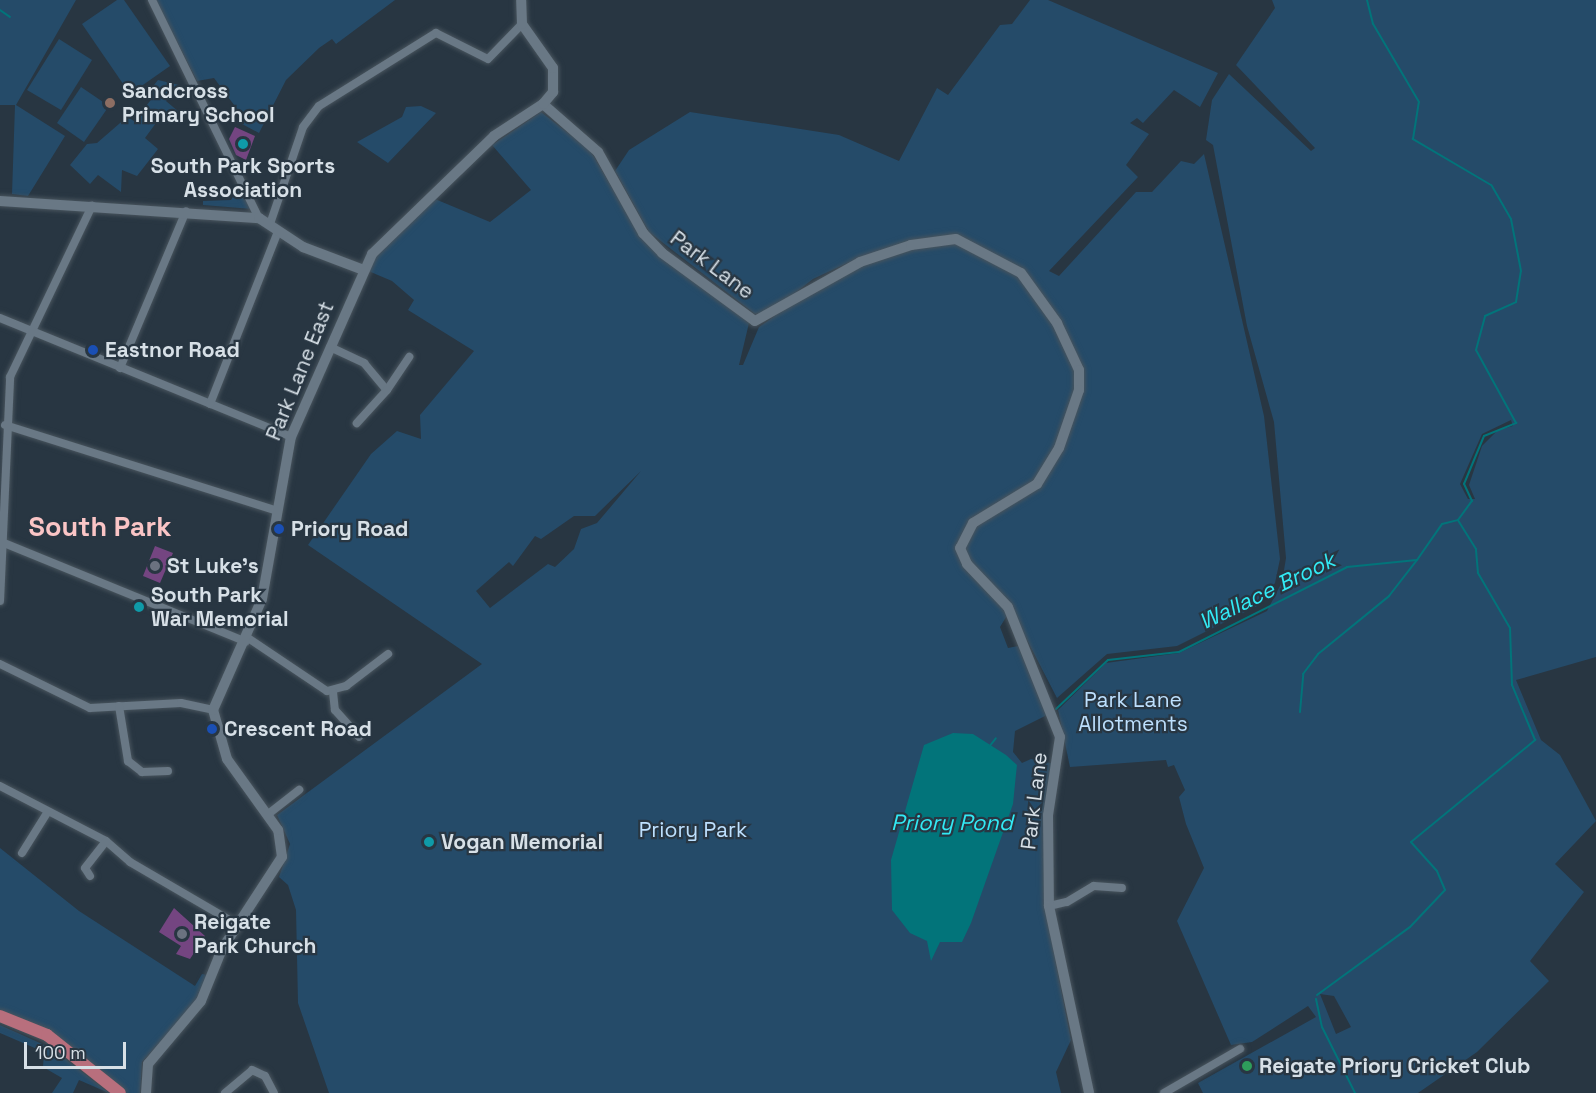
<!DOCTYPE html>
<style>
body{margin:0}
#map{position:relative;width:1596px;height:1093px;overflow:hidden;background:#283642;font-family:"Space Grotesk",sans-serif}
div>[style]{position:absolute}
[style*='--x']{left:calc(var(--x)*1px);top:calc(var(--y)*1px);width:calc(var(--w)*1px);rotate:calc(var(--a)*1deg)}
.green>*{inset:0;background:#254b69}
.water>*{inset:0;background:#02747a}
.stream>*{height:2px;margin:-1px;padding:0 1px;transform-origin:1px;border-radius:1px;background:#02747a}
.building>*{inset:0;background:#744581}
.roads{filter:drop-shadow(0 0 2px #48545d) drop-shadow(0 0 2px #48545d)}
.minor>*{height:8px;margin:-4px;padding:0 4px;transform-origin:4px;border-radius:4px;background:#697885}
.tertiary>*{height:10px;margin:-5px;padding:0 5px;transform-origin:5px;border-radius:5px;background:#697885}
.primary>*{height:12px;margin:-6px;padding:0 6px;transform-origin:6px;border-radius:6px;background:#b86f7d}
.dots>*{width:16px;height:16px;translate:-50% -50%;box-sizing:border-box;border:3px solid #283642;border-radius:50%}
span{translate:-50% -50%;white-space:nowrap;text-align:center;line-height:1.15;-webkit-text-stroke:4.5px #283642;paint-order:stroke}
.poi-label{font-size:21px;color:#d7e0e7;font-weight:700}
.left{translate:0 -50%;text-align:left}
.street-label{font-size:21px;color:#d7e0e7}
.park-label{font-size:21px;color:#bde0fe}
.water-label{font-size:22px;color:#32eaf5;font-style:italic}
.district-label{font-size:27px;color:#fac5c6;font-weight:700}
.scale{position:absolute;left:24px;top:1042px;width:102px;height:27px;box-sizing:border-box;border:3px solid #d7e0e7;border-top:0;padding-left:8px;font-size:18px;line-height:21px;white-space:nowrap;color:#d7e0e7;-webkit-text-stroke:4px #283642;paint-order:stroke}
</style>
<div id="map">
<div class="green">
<div style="clip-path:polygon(0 0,76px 0,16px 105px,65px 136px,28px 196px,12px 194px,15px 105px,0 105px)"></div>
<div style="clip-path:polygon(117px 0,124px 0,170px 66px,130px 94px,82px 24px)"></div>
<div style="clip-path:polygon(156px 0,395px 0,336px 44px,332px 39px,319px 48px,286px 80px,259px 133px,242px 124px,240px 113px,214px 78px,197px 81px)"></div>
<div style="clip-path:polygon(evenodd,1030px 0,1048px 0,1218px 73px,1200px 107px,1174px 90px,1143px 123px,1137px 118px,1130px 123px,1149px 134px,1126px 165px,1138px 177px,1049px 271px,1059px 276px,1136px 192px,1152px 192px,1181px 161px,1194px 164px,1204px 154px,1264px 416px,1280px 559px,1275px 583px,1257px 606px,1177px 646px,1107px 654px,1057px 698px,1011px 609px,1000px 627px,1008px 648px,1018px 646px,1047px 715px,1015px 731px,1013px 752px,1022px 763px,1031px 759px,1055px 764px,1048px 923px,1071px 1040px,1056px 1072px,1061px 1093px,329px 1093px,298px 1003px,296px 910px,288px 885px,279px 877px,290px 844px,277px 815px,482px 664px,308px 545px,371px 454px,397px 431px,421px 439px,420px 415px,474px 351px,408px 310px,414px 300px,392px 281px,366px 270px,371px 262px,435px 199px,490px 222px,531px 190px,492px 145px,541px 112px,590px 150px,625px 210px,695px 282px,749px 323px,739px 365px,743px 365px,759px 327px,854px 260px,813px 279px,772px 311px,755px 314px,649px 232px,615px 171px,629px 150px,690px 112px,839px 135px,899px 161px,937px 88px,948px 95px,1000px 25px,1012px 24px,1030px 0,641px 471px,597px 523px,581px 529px,574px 549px,555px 567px,548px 564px,490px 608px,476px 591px,509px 562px,513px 566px,535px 536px,541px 539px,574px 516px,595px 516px,641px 471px)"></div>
<div style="clip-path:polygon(evenodd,1272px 0,1596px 0,1596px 657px,1516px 680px,1541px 740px,1560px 755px,1596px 821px,1555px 864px,1584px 892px,1530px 961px,1549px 981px,1477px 1052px,1418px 1093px,1203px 1093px,1198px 1083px,1316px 1017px,1308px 1006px,1252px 1042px,1231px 1045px,1177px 921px,1204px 868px,1186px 824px,1179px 797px,1185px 790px,1174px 765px,1168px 767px,1166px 760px,1070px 767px,1058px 710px,1106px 663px,1179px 653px,1267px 611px,1282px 582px,1286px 558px,1274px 422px,1247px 326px,1213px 145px,1206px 140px,1212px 100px,1229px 74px,1311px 151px,1315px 148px,1236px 65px,1275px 8px,1272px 0,1511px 420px,1513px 426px,1498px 430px,1482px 446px,1469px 485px,1475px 499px,1468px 499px,1460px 484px,1482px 434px,1511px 420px,1272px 0,1320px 994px,1334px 996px,1351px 1027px,1336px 1034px,1320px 994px)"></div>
<div style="clip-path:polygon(59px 39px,92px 60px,61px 110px,27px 90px)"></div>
<div style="clip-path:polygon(158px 80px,179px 85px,166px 101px,179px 112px,175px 120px,164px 112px,145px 138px,158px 149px,137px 176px,122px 170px,121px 192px,98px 175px,90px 184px,70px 165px,87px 144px,97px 143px,127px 117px,134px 121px,154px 96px,149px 91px)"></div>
<div style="clip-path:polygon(81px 87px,109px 106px,84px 142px,57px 123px)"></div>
<div style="clip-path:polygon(421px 106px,436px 113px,388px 163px,357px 142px,402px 117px,406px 107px)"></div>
<div style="clip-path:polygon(239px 186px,252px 209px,203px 205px,203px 201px,231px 200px)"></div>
<div style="clip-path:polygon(0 848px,79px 911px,195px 986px,202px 974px,207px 975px,194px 1004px,142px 1062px,140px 1093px,124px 1093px,49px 1032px,0 1013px)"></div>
<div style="clip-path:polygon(0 1025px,51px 1048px,109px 1093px,79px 1080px,73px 1093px,52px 1093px,62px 1078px,43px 1067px,44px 1052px,0 1033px)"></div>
</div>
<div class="water">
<div style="clip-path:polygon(953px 733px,973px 734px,1006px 755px,1017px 765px,1016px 774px,1013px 804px,971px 923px,962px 942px,940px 942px,931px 961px,927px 941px,910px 933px,892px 910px,891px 860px,924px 745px)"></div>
</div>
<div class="stream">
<div style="--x:0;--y:10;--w:12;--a:35"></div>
<div style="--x:1056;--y:709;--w:71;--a:-43.3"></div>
<div style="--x:1108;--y:660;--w:71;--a:-6.4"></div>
<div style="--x:1179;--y:652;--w:188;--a:-26.8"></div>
<div style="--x:1347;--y:567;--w:70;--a:-5.7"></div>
<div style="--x:1417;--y:560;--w:44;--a:-55.2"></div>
<div style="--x:1442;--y:524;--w:16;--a:-14"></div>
<div style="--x:1458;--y:520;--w:24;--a:-54"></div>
<div style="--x:1472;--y:501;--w:19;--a:-115"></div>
<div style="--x:1464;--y:484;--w:52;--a:-67.4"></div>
<div style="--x:1484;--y:436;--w:35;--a:-22"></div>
<div style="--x:1516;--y:423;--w:83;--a:-118.7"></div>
<div style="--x:1476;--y:350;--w:35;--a:-75"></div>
<div style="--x:1485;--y:316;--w:34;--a:-24"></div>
<div style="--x:1516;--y:302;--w:31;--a:-81"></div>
<div style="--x:1521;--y:271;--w:53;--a:-100.9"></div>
<div style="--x:1511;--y:219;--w:39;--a:-120"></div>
<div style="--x:1491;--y:185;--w:91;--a:-149.5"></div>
<div style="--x:1413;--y:139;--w:37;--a:-81"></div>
<div style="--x:1419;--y:102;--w:91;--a:-120.5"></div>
<div style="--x:1373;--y:24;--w:25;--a:-104"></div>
<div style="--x:1300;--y:712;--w:38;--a:-85"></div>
<div style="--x:1303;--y:674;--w:25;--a:-53"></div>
<div style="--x:1318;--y:654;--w:92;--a:-39.2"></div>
<div style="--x:1389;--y:596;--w:46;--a:-52.1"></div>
<div style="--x:989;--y:747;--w:11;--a:-52"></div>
<div style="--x:1317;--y:995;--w:115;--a:-36.2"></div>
<div style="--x:1410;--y:927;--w:51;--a:-46.6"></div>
<div style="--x:1445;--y:890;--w:21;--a:-113"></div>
<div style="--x:1437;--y:871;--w:39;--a:-132"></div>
<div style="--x:1411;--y:842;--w:161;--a:-39.4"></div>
<div style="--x:1535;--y:740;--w:60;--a:-112.7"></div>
<div style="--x:1512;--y:685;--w:57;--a:-92"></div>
<div style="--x:1510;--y:628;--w:64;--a:-120.2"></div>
<div style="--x:1478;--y:573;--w:24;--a:-95"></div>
<div style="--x:1476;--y:549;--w:34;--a:-122"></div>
<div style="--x:1316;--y:999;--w:29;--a:78"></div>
<div style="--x:1322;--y:1027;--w:74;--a:63.4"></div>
</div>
<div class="building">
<div style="clip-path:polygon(235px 127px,255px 136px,246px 160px,236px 155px,229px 139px)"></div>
<div style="clip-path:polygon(155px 546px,173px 553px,160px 583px,143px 576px)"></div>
<div style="clip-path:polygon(174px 908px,205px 936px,190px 959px,176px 954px,181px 946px,159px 932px)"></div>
</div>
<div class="roads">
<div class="minor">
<div style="--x:152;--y:0;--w:243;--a:63.9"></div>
<div style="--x:270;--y:224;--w:102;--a:-71.2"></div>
<div style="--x:303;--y:127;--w:26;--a:-53"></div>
<div style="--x:319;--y:106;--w:138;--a:-32"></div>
<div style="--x:436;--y:33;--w:58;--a:26.6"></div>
<div style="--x:488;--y:59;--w:49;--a:-45.8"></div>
<div style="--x:0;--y:318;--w:314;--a:22.2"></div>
<div style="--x:330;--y:347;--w:38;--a:25"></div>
<div style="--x:364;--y:363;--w:35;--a:50"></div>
<div style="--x:387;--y:390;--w:45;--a:132.3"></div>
<div style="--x:120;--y:368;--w:170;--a:-67.2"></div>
<div style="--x:387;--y:390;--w:40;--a:-56"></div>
<div style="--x:210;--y:404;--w:186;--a:-68.5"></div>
<div style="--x:5;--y:425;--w:283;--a:17.5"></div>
<div style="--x:4;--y:543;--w:261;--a:22.2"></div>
<div style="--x:0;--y:601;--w:224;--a:-87.4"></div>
<div style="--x:10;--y:377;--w:190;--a:-64.4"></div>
<div style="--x:248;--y:638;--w:95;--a:33.9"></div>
<div style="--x:327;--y:691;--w:20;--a:-15"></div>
<div style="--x:346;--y:686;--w:53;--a:-37.3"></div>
<div style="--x:0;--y:664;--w:100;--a:26.1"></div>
<div style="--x:90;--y:708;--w:91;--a:-3.1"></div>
<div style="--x:181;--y:703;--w:33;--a:12"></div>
<div style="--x:333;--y:692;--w:18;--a:84"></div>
<div style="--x:335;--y:710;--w:36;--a:48"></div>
<div style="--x:119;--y:706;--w:56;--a:80.7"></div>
<div style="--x:128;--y:761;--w:18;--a:38"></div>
<div style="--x:142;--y:772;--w:26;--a:-2"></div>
<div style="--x:0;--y:786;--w:119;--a:27.4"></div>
<div style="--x:106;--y:841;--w:32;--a:41"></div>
<div style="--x:130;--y:862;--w:125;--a:30.3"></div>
<div style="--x:267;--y:815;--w:41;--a:-38"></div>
<div style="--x:22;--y:853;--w:47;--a:-58"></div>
<div style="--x:90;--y:876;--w:9;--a:-122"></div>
<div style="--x:85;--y:868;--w:34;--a:-52"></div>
<div style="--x:1049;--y:906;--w:18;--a:-13"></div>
<div style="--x:1067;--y:902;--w:31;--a:-31"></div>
<div style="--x:1094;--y:886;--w:28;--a:4"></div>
<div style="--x:225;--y:1093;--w:35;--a:-40"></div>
<div style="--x:252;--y:1070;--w:14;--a:25"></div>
<div style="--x:265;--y:1076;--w:19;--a:62"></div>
<div style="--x:1164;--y:1093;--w:88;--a:-30.1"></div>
</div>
<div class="tertiary">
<div style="--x:543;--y:104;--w:73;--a:41.1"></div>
<div style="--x:598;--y:152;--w:93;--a:60.9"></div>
<div style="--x:643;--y:233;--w:28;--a:46"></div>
<div style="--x:662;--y:253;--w:115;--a:36.2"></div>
<div style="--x:755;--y:321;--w:120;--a:-29.3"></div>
<div style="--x:860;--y:262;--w:54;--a:-18.4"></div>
<div style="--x:911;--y:245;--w:45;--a:-7.6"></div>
<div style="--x:956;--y:239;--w:73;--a:27.6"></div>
<div style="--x:1021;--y:273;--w:62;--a:54.2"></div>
<div style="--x:1057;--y:323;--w:52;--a:64.9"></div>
<div style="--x:1079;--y:370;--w:20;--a:90"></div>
<div style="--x:1079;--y:390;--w:61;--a:109"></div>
<div style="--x:1059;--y:448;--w:42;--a:121.4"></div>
<div style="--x:1037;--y:484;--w:75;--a:148.6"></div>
<div style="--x:973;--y:523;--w:28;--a:117"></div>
<div style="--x:960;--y:548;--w:17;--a:66"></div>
<div style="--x:967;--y:564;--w:59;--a:46.4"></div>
<div style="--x:1008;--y:607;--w:140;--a:68.2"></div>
<div style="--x:1060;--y:737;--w:79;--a:98.7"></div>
<div style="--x:1048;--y:815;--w:91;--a:89.4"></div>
<div style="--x:1049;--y:906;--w:191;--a:77.9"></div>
<div style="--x:0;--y:201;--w:260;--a:3.8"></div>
<div style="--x:259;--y:218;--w:53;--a:33.4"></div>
<div style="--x:303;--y:247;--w:62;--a:20.8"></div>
<div style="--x:146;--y:1093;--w:29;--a:-86"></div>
<div style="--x:148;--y:1064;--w:82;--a:-49.9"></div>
<div style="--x:201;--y:1001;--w:56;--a:-68"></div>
<div style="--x:222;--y:949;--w:110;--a:-56.9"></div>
<div style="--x:282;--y:857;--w:27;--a:-98"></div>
<div style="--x:278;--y:830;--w:87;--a:-125.7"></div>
<div style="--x:227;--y:759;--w:51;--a:-105.9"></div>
<div style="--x:213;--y:710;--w:121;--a:-66.2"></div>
<div style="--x:262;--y:599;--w:165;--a:-79.9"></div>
<div style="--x:291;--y:437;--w:200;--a:-66.1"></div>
<div style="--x:372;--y:254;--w:170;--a:-44"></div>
<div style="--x:494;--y:136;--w:59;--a:-33.1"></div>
<div style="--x:543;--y:104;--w:16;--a:-50"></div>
<div style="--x:553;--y:92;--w:24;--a:-90"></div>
<div style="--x:553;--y:68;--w:54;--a:-125.2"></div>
<div style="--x:522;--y:24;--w:24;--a:-92"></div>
</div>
<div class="primary">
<div style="--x:0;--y:1016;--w:51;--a:22"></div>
<div style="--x:47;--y:1035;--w:93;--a:38.5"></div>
</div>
</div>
<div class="dots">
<div style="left:110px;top:103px;background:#8d6e63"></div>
<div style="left:243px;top:144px;background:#0f9aa8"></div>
<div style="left:93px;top:350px;background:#1a4fb4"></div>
<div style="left:279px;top:529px;background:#1a4fb4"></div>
<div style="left:155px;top:566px;background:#6b7280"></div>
<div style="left:139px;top:607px;background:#0f9aa8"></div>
<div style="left:212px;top:729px;background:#1a4fb4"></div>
<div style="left:429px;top:842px;background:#0f9aa8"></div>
<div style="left:182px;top:934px;background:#6b7280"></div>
<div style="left:1247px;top:1066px;background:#2e9e5b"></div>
</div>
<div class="poi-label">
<span class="left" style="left:122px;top:103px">Sandcross<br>Primary School</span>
<span style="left:243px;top:178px">South Park Sports<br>Association</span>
<span class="left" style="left:105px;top:350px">Eastnor Road</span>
<span class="left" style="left:291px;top:529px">Priory Road</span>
<span class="left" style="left:167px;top:566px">St Luke's</span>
<span class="left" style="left:151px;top:607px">South Park<br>War Memorial</span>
<span class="left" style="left:224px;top:729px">Crescent Road</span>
<span class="left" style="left:441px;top:842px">Vogan Memorial</span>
<span class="left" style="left:194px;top:934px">Reigate<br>Park Church</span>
<span class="left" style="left:1259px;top:1066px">Reigate Priory Cricket Club</span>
</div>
<div class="street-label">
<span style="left:712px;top:265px;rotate:37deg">Park Lane</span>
<span style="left:300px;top:371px;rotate:-68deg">Park Lane East</span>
<span style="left:1034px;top:801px;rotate:-83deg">Park Lane</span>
</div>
<div class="park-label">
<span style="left:1133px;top:712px">Park Lane<br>Allotments</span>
<span style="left:693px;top:830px">Priory Park</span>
</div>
<div class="water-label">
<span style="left:1267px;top:591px;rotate:-26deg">Wallace Brook</span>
<span style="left:952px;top:823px">Priory Pond</span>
</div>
<div class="district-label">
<span style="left:100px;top:527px">South Park</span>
</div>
<div class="scale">100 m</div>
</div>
